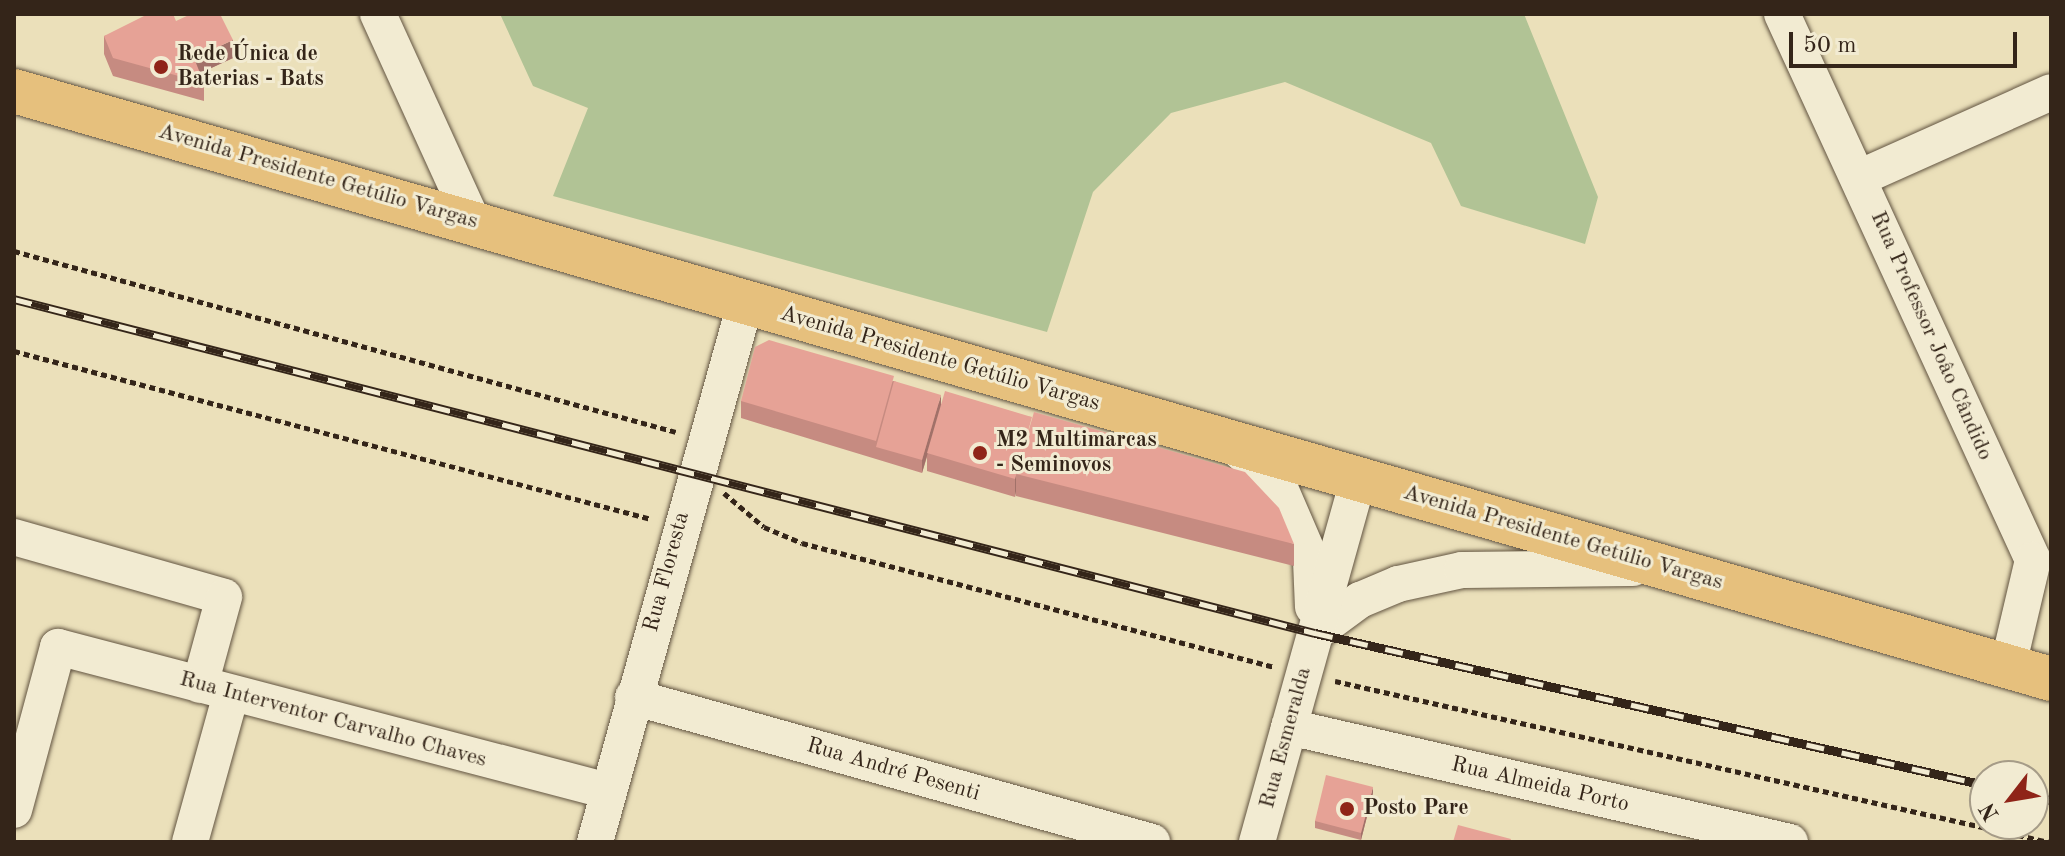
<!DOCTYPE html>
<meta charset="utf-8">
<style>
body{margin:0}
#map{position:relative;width:2065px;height:856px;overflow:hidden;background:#ebe0ba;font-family:"Old Standard TT",serif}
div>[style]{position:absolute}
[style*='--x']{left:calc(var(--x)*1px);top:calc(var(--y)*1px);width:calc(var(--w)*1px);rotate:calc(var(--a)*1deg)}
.green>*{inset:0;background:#b1c395}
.path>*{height:5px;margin-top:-2.5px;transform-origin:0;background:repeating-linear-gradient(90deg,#342519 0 6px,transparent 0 10px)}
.roads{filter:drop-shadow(0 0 2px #625441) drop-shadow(0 0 2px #625441)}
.minor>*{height:36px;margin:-18px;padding:0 18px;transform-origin:18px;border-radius:18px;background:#f2ebd2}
.major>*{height:44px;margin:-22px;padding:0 22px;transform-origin:22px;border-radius:22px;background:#e6c07d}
.rail>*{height:9px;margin-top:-4.5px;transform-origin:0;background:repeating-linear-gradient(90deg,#f2ebd2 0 18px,#342519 0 36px);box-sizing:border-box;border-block:2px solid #342519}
.wall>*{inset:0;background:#c68b81}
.shaded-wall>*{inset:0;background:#a17169}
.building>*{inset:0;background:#e6a296}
.dots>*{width:22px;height:22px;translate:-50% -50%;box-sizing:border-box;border:4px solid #f2ebd2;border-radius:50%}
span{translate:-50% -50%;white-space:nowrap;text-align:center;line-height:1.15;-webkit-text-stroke:6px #f2ebd2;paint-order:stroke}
.poi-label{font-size:22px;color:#342519;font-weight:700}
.left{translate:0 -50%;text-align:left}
.street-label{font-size:22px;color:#342519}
.frame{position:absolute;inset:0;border:16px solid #342519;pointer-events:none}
.north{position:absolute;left:1969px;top:760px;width:80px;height:80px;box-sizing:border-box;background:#f2ebd2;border:2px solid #a69c88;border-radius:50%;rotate:239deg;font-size:22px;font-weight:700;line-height:32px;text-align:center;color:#342519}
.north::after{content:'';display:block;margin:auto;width:28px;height:36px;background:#8f2418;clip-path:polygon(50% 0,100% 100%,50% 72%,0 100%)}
.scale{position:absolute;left:1789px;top:32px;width:228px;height:36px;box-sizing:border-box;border:4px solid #342519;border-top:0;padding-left:10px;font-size:24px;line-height:28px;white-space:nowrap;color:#342519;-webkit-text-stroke:6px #f2ebd2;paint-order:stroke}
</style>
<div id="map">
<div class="green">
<div style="clip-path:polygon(500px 14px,1524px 14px,1598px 197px,1585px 244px,1461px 206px,1431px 143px,1285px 82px,1171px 113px,1093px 192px,1047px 332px,553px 196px,588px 108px,533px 86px)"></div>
</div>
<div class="path">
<div style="--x:14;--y:251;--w:686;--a:15.29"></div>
<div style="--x:14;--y:351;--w:659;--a:14.77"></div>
<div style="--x:724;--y:493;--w:52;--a:40.4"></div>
<div style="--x:764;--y:527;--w:41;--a:22.8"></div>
<div style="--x:802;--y:543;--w:488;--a:14.7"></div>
<div style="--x:1335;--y:681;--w:732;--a:12.71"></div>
</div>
<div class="roads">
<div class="minor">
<div style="--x:378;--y:14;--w:226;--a:65.5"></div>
<div style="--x:1782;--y:14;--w:601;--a:65.31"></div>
<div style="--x:2033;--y:560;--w:109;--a:103.3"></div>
<div style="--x:1859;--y:178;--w:210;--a:-24.1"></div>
<div style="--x:1233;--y:445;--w:62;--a:41.7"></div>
<div style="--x:1279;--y:486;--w:81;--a:66.6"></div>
<div style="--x:1311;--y:560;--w:47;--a:87.6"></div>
<div style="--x:14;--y:537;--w:218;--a:15.9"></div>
<div style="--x:224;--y:597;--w:91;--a:105.3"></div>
<div style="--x:1315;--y:633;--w:56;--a:-36.3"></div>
<div style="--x:1360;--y:600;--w:41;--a:-22.8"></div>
<div style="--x:1398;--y:584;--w:66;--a:-12.3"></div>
<div style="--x:1462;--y:570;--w:171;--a:-0.7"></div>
<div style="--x:633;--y:697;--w:539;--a:15.61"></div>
<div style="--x:1289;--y:727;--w:514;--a:12.93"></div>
<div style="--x:14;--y:810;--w:169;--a:-74.9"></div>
<div style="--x:58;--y:647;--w:569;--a:14.67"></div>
<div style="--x:190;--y:842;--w:154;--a:-74.5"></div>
<div style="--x:595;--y:842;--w:559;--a:-74.42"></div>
<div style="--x:1257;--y:842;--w:376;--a:-74.4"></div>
</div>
<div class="major">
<div style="--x:14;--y:91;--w:2120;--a:16.1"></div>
</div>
</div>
<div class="rail">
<div style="--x:14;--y:299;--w:1343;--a:14.4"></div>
<div style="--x:1315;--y:633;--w:687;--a:12.78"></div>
<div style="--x:2033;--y:796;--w:18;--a:13"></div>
</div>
<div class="wall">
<div style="clip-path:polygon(176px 21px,233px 58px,200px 73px,204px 83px,204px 101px,113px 76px,104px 54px,104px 36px)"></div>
<div style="clip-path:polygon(894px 381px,941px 404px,1294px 544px,1294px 566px,1016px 496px,1016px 491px,1015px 497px,927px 471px,927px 457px,922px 473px,741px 418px,741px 401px)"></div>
<div style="clip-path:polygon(1373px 793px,1361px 840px,1315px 828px,1315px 821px)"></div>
</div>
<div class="shaded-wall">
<div style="clip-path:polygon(233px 40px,233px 58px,194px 76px,194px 58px)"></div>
<div style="clip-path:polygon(941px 395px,941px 407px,922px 473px,922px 460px)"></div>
<div style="clip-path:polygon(1016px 474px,1016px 491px,1015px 497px,1015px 479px)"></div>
<div style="clip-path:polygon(1373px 787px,1373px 793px,1361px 840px,1361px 833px)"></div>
</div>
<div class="building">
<div style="clip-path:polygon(148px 14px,173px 14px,176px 21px,191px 14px,220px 14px,233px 40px,194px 58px,204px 83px,113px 58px,104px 36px)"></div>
<div style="clip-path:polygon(769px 340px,894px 376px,876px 441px,741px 401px,755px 347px)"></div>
<div style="clip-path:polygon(894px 381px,941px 395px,922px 460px,876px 447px)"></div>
<div style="clip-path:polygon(945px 391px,1032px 417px,1015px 479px,927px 453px)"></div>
<div style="clip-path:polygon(1034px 412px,1245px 472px,1279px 508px,1294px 544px,1016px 474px)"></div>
<div style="clip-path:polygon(1326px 775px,1373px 787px,1361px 833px,1315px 821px)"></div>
<div style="clip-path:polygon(1458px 825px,1511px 839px,1510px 842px,1453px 842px)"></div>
</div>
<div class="dots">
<div style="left:161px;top:67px;background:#8f2418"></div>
<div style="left:980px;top:453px;background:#8f2418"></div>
<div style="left:1347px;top:809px;background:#8f2418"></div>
</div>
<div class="poi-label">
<span class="left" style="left:177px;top:67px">Rede Única de<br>Baterias - Bats</span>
<span class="left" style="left:996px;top:453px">M2 Multimarcas<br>- Seminovos</span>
<span class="left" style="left:1363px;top:809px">Posto Pare</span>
</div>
<div class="street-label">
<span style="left:318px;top:177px;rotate:16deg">Avenida Presidente Getúlio Vargas</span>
<span style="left:1931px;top:336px;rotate:66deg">Rua Professor Joâo Cândido</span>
<span style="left:940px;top:359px;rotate:16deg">Avenida Presidente Getúlio Vargas</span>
<span style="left:1563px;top:538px;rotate:16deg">Avenida Presidente Getúlio Vargas</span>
<span style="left:667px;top:572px;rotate:-75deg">Rua Floresta</span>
<span style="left:333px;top:720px;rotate:15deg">Rua Interventor Carvalho Chaves</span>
<span style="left:1286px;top:738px;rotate:-75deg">Rua Esmeralda</span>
<span style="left:893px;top:770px;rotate:16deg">Rua André Pesenti</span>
<span style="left:1540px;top:785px;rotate:13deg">Rua Almeida Porto</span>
</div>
<div class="frame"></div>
<div class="north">N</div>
<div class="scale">50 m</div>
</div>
